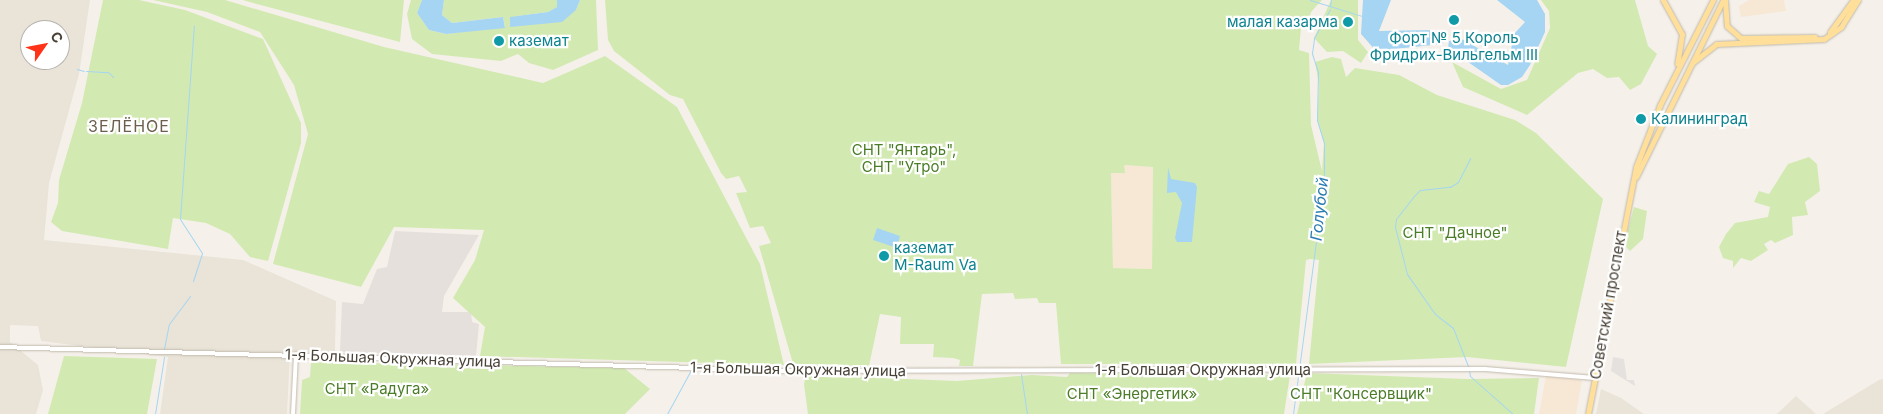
<!DOCTYPE html>
<meta charset="utf-8">
<style>
body{margin:0}
#map{position:relative;width:1883px;height:414px;overflow:hidden;background:#f5f1ea;font-family:Inter,sans-serif}
div>[style]{position:absolute}
[style*='--x']{left:calc(var(--x)*1px);top:calc(var(--y)*1px);width:calc(var(--w)*1px);rotate:calc(var(--a)*1deg)}
.residential>*{inset:0;background:#e9e3d8}
.commercial>*{inset:0;background:#f7e7d5}
.industrial>*{inset:0;background:#e5e0db}
.green>*{inset:0;background:#d2eab2}
.parking>*{inset:0;background:#e4e1de}
.water>*{inset:0;background:#a5d5f2}
.stream>*{height:1px;margin:-0.5px;padding:0 0.5px;transform-origin:0.5px;border-radius:0.5px;background:#a5d5f2}
.roads{filter:drop-shadow(0 0 1px #c1b9ac) drop-shadow(0 0 1px #c1b9ac)}
.tertiary>*{height:4px;margin:-2px;padding:0 2px;transform-origin:2px;border-radius:2px;background:#fff}
.primary>*{height:5px;margin:-2.5px;padding:0 2.5px;transform-origin:2.5px;border-radius:2.5px;background:#ffdf99}
.dots>*{width:14px;height:14px;translate:-50% -50%;box-sizing:border-box;border:2px solid #fff;border-radius:50%}
span{translate:-50% -50%;white-space:nowrap;text-align:center;line-height:1.15;-webkit-text-stroke:4.5px #fff;paint-order:stroke}
.culture-label{font-size:15px;color:#0d838f}
.right{translate:-100% -50%;text-align:right}
.left{translate:0 -50%;text-align:left}
.park-label{font-size:15px;color:#4b7d28}
.street-label{font-size:15px;color:#494237}
.neighbourhood-label{font-size:16px;color:#6c5f4e;letter-spacing:1px}
.water-label{font-size:16px;color:#2c7cb1;font-style:italic}
.north{position:absolute;left:20px;top:20px;width:50px;height:50px;box-sizing:border-box;background:#fff;border:1px solid #b6b3af;border-radius:50%;rotate:57deg;font-size:14px;font-weight:700;line-height:20px;text-align:center;color:#494237}
.north::after{content:'';display:block;margin:auto;width:18px;height:22px;background:#ff3317;clip-path:polygon(50% 0,100% 100%,50% 72%,0 100%)}
</style>
<div id="map">
<div class="residential">
<div style="clip-path:polygon(evenodd,0 0,90px 0,79px 74px,49px 183px,44px 240px,243px 260px,336px 301px,335px 352px,290px 353px,287px 414px,160px 414px,168px 357px,41px 341px,38px 326px,10px 325px,10px 342px,38px 365px,43px 390px,36px 414px,0 414px,0 0,30px 30px,60px 30px,60px 60px,30px 60px,30px 30px)"></div>
<div style="clip-path:polygon(1883px 379px,1883px 414px,1823px 414px,1879px 380px)"></div>
<div style="clip-path:polygon(1601px 389px,1621px 398px,1644px 414px,1596px 414px)"></div>
<div style="clip-path:polygon(1796px 396px,1816px 414px,1777px 414px)"></div>
</div>
<div class="commercial">
<div style="clip-path:polygon(1749px 0,1784px 0,1786px 11px,1741px 17px,1739px 6px)"></div>
<div style="clip-path:polygon(1124px 165px,1153px 167px,1152px 269px,1113px 268px,1111px 173px,1124px 173px)"></div>
<div style="clip-path:polygon(1546px 376px,1582px 380px,1576px 414px,1539px 414px)"></div>
</div>
<div class="industrial">
<div style="clip-path:polygon(395px 231px,479px 235px,444px 296px,442px 312px,471px 312px,472px 322px,479px 324px,476px 356px,340px 352px,342px 302px,363px 304px,377px 269px,387px 267px)"></div>
</div>
<div class="green">
<div style="clip-path:polygon(103px 0,139px 0,185px 10px,263px 39px,301px 123px,301px 143px,268px 261px,250px 257px,230px 234px,206px 223px,173px 218px,168px 249px,62px 231px,51px 222px,58px 203px,59px 180px,82px 103px)"></div>
<div style="clip-path:polygon(153px 0,225px 0,384px 47px,543px 83px,605px 56px,677px 107px,760px 264px,784px 365px,480px 356px,485px 327px,453px 298px,475px 260px,484px 230px,394px 227px,361px 287px,273px 264px,308px 134px,294px 85px,260px 32px,207px 12px)"></div>
<div style="clip-path:polygon(243px 0,404px 0,400px 42px,246px 1px)"></div>
<div style="clip-path:polygon(411px 0,422px 0,417px 13px,429px 30px,446px 34px,505px 27px,503px 17px,452px 23px,442px 15px,444px 0,557px 0,557px 7px,548px 12px,510px 17px,576px 10px,580px 0,596px 0,598px 50px,553px 70px,529px 63px,518px 54px,501px 61px,432px 54px,412px 39px,407px 14px)"></div>
<div style="clip-path:polygon(evenodd,605px 0,1322px 0,1311px 12px,1307px 28px,1301px 28px,1299px 50px,1309px 53px,1311px 125px,1322px 171px,1324px 143px,1317px 120px,1319px 85px,1315px 62px,1332px 57px,1341px 59px,1346px 77px,1355px 68px,1399px 75px,1437px 95px,1515px 120px,1536px 133px,1603px 199px,1566px 367px,1467px 357px,1309px 364px,1319px 260px,1310px 259px,1306px 260px,1296px 364px,1061px 364px,1056px 303px,1039px 303px,1037px 298px,1015px 299px,1013px 293px,982px 294px,973px 366px,959px 366px,960px 360px,953px 358px,933px 357px,934px 344px,900px 344px,901px 317px,880px 314px,869px 366px,834px 370px,794px 367px,759px 246px,771px 243px,763px 226px,750px 228px,736px 193px,747px 192px,739px 176px,726px 179px,721px 173px,683px 99px,670px 95px,614px 51px,608px 40px,605px 0,1124px 165px,1153px 167px,1152px 269px,1113px 268px,1111px 173px,1125px 173px,1124px 165px)"></div>
<div style="clip-path:polygon(1331px 0,1358px 0,1358px 40px,1368px 52px,1361px 63px,1343px 51px,1327px 52px,1314px 38px)"></div>
<div style="clip-path:polygon(1541px 0,1635px 0,1648px 46px,1657px 54px,1641px 84px,1630px 90px,1619px 77px,1607px 78px,1593px 69px,1578px 73px,1527px 115px,1463px 87px,1452px 62px,1501px 89px,1527px 80px,1550px 28px,1549px 11px)"></div>
<div style="clip-path:polygon(1809px 157px,1817px 164px,1820px 191px,1805px 202px,1808px 215px,1792px 217px,1793px 235px,1775px 243px,1771px 240px,1764px 244px,1768px 250px,1751px 261px,1741px 258px,1733px 268px,1733px 261px,1723px 258px,1719px 247px,1726px 234px,1735px 223px,1768px 217px,1770px 207px,1754px 202px,1759px 191px,1769px 194px,1788px 164px)"></div>
<div style="clip-path:polygon(1634px 207px,1647px 211px,1643px 239px,1630px 251px,1624px 245px)"></div>
<div style="clip-path:polygon(64px 356px,157px 359px,147px 414px,48px 414px)"></div>
<div style="clip-path:polygon(311px 362px,624px 368px,650px 389px,625px 414px,300px 414px,302px 380px,310px 377px)"></div>
<div style="clip-path:polygon(1070px 373px,1290px 375px,1284px 414px,808px 414px,804px 384px,806px 375px,957px 381px,1032px 375px,1067px 377px)"></div>
<div style="clip-path:polygon(1307px 373px,1467px 379px,1539px 378px,1534px 414px,1297px 414px)"></div>
</div>
<div class="parking">
<div style="clip-path:polygon(1613px 357px,1624px 359px,1627px 380px,1634px 380px,1635px 386px,1611px 371px)"></div>
</div>
<div class="water">
<div style="clip-path:polygon(422px 0,444px 0,442px 15px,452px 23px,503px 17px,505px 28px,446px 34px,429px 30px,417px 13px)"></div>
<div style="clip-path:polygon(557px 0,580px 0,576px 10px,562px 22px,510px 27px,510px 17px,548px 12px,557px 7px)"></div>
<div style="clip-path:polygon(1363px 0,1391px 0,1379px 31px,1433px 30px,1444px 40px,1442px 44px,1376px 51px,1361px 34px)"></div>
<div style="clip-path:polygon(1497px 0,1537px 0,1545px 14px,1545px 32px,1530px 65px,1522px 77px,1508px 85px,1501px 85px,1448px 48px,1449px 41px,1460px 38px,1508px 65px,1514px 34px,1525px 22px)"></div>
<div style="clip-path:polygon(1168px 167px,1171px 179px,1195px 183px,1197px 187px,1192px 242px,1177px 242px,1175px 238px,1182px 203px,1176px 192px,1167px 193px)"></div>
<div style="clip-path:polygon(877px 228px,900px 236px,897px 248px,873px 240px)"></div>
</div>
<div class="stream">
<div style="--x:1310;--y:0;--w:54;--a:17.1"></div>
<div style="--x:1330;--y:6;--w:6;--a:-81"></div>
<div style="--x:77;--y:69;--w:7;--a:16"></div>
<div style="--x:86;--y:71;--w:22;--a:3"></div>
<div style="--x:108;--y:72;--w:7;--a:45"></div>
<div style="--x:193;--y:281;--w:29;--a:-72"></div>
<div style="--x:202;--y:253;--w:40;--a:-122.9"></div>
<div style="--x:180;--y:219;--w:194;--a:-85.9"></div>
<div style="--x:164;--y:349;--w:25;--a:-79"></div>
<div style="--x:169;--y:324;--w:35;--a:-53"></div>
<div style="--x:1468;--y:366;--w:41;--a:-111.5"></div>
<div style="--x:1453;--y:328;--w:23;--a:-142"></div>
<div style="--x:1435;--y:314;--w:49;--a:-125"></div>
<div style="--x:1407;--y:274;--w:49;--a:-104.3"></div>
<div style="--x:1395;--y:227;--w:8;--a:-83"></div>
<div style="--x:1396;--y:219;--w:28;--a:-52"></div>
<div style="--x:1413;--y:197;--w:10;--a:-45"></div>
<div style="--x:1420;--y:190;--w:30;--a:-6"></div>
<div style="--x:1450;--y:187;--w:9;--a:-32"></div>
<div style="--x:1458;--y:182;--w:27;--a:-63"></div>
<div style="--x:1469;--y:370;--w:6;--a:81"></div>
<div style="--x:1470;--y:376;--w:57;--a:41.5"></div>
<div style="--x:1021;--y:374;--w:40;--a:81.5"></div>
<div style="--x:155;--y:414;--w:58;--a:-81"></div>
<div style="--x:667;--y:414;--w:50;--a:-61.4"></div>
<div style="--x:1293;--y:414;--w:234;--a:-82.4"></div>
<div style="--x:1324;--y:182;--w:39;--a:-90"></div>
<div style="--x:1324;--y:143;--w:24;--a:-107"></div>
<div style="--x:1317;--y:120;--w:48;--a:-88.8"></div>
<div style="--x:1318;--y:72;--w:20;--a:-108"></div>
<div style="--x:1312;--y:53;--w:15;--a:-82"></div>
<div style="--x:1314;--y:38;--w:33;--a:-61"></div>
</div>
<div class="roads">
<div class="tertiary">
<div style="--x:0;--y:347;--w:796;--a:1.73"></div>
<div style="--x:796;--y:371;--w:689;--a:-0.17"></div>
<div style="--x:1485;--y:369;--w:110;--a:4.7"></div>
<div style="--x:293;--y:414;--w:60;--a:-87.1"></div>
</div>
<div class="primary">
<div style="--x:1663;--y:0;--w:39;--a:61"></div>
<div style="--x:1682;--y:34;--w:30;--a:99"></div>
<div style="--x:1725;--y:0;--w:26;--a:86"></div>
<div style="--x:1727;--y:26;--w:18;--a:41"></div>
<div style="--x:1741;--y:38;--w:74;--a:-0.8"></div>
<div style="--x:1830;--y:32;--w:39;--a:-54"></div>
<div style="--x:1692;--y:63;--w:31;--a:-38"></div>
<div style="--x:1716;--y:44;--w:108;--a:-2.7"></div>
<div style="--x:1824;--y:39;--w:21;--a:-35"></div>
<div style="--x:1841;--y:27;--w:32;--a:-58"></div>
<div style="--x:1636;--y:177;--w:197;--a:-63.8"></div>
<div style="--x:1588;--y:414;--w:252;--a:-79"></div>
<div style="--x:1636;--y:167;--w:66;--a:-68.8"></div>
<div style="--x:1660;--y:105;--w:118;--a:-63.2"></div>
</div>
</div>
<div class="dots">
<div style="left:1454px;top:20px;background:#0f9aa8"></div>
<div style="left:1348px;top:22px;background:#0f9aa8"></div>
<div style="left:499px;top:41px;background:#0f9aa8"></div>
<div style="left:1641px;top:119px;background:#0f9aa8"></div>
<div style="left:884px;top:256px;background:#0f9aa8"></div>
</div>
<div class="culture-label">
<span class="right" style="left:1338px;top:22px">малая казарма</span>
<span style="left:1454px;top:46px">Форт № 5 Король<br>Фридрих-Вильгельм III</span>
<span class="left" style="left:509px;top:41px">каземат</span>
<span class="left" style="left:1651px;top:119px">Калининград</span>
<span class="left" style="left:894px;top:256px">каземат<br>M-Raum Va</span>
</div>
<div class="park-label">
<span style="left:904px;top:158px">СНТ "Янтарь",<br>СНТ "Утро"</span>
<span style="left:1455px;top:233px">СНТ "Дачное"</span>
<span style="left:377px;top:389px">СНТ «Радуга»</span>
<span style="left:1132px;top:394px">СНТ «Энергетик»</span>
<span style="left:1361px;top:394px">СНТ "Консервщик"</span>
</div>
<div class="street-label">
<span style="left:1608px;top:305px;rotate:-80deg">Советский проспект</span>
<span style="left:393px;top:358px;rotate:2deg">1-я Большая Окружная улица</span>
<span style="left:798px;top:369px;rotate:1deg">1-я Большая Окружная улица</span>
<span style="left:1203px;top:370px">1-я Большая Окружная улица</span>
</div>
<div class="neighbourhood-label">
<span style="left:129px;top:126px">ЗЕЛЁНОЕ</span>
</div>
<div class="water-label">
<span style="left:1319px;top:209px;rotate:-84deg">Голубой</span>
</div>
<div class="north">С</div>
</div>
